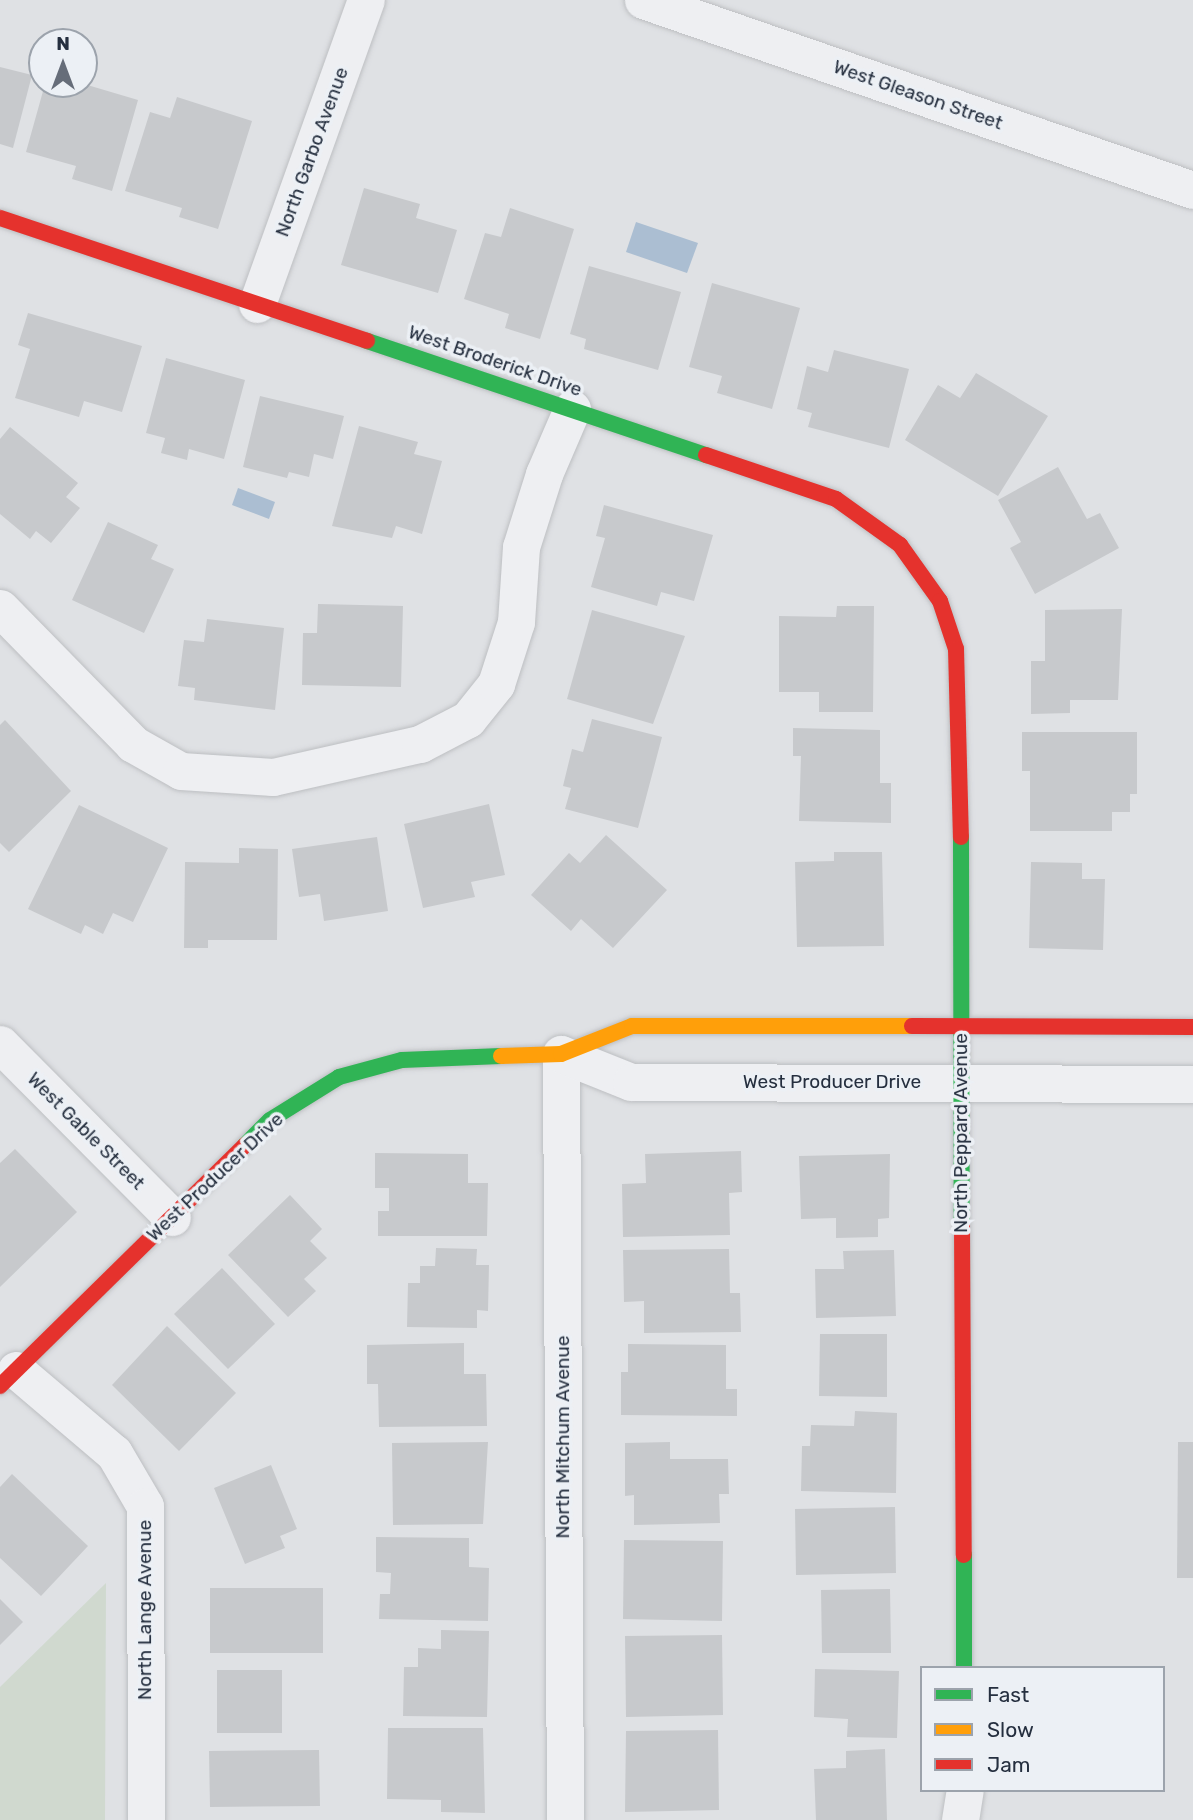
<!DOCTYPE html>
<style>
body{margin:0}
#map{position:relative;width:1193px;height:1820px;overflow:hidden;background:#dfe1e4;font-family:Rubik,sans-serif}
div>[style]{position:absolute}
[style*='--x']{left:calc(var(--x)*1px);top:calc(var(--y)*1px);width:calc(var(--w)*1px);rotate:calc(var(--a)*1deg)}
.green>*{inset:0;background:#d0d9cf}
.water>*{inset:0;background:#abbed2}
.building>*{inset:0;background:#c7c9cc}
.roads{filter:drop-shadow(0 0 2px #bdbfc2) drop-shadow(0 0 2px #bdbfc2)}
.street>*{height:37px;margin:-18.5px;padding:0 18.5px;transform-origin:18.5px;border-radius:18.5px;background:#eeeff2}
.fast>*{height:16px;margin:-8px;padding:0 8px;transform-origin:8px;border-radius:8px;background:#30b455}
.slow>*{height:16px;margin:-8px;padding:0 8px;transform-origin:8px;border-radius:8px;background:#ff9f0a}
.jam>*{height:16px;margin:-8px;padding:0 8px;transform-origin:8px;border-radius:8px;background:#e5322d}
span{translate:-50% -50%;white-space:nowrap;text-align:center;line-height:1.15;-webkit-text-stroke:7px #ecf0f5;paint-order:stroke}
.street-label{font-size:19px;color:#252f3f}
.legend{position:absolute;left:920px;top:1666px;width:245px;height:126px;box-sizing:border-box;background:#ecf0f5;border:2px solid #9ca3ac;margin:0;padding:9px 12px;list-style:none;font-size:21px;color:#252f3f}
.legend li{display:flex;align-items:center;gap:14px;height:35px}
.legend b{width:35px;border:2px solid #9ca3ac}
.north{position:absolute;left:28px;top:28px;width:70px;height:70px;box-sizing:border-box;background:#ecf0f5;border:2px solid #9ca3ac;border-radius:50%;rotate:0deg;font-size:19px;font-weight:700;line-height:28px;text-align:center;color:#252f3f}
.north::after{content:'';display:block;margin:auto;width:24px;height:32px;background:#666d79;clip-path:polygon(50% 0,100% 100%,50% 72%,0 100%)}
</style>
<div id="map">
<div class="green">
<div style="clip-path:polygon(106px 1583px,105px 1820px,0 1820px,0 1687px)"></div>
</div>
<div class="water">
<div style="clip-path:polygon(636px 222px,698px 243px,687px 273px,626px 252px)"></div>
<div style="clip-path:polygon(238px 488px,275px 502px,269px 519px,232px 505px)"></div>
</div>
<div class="building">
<div style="clip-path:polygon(0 67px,32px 75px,13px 148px,0 144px)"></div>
<div style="clip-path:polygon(45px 84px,84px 84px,138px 100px,112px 191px,72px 179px,76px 166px,26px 152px)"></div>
<div style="clip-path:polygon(177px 97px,252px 121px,218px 229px,179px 217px,182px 208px,125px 191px,150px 112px,170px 118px)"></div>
<div style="clip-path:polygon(364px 188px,420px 204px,416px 218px,457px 230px,438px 293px,341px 265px)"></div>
<div style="clip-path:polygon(510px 208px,574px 229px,540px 339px,505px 328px,509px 314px,464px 299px,485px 233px,501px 237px)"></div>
<div style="clip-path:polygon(589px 266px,681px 292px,658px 370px,584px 349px,586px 339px,570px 334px)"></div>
<div style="clip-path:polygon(712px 283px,800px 308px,772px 409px,717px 393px,722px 376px,689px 367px)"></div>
<div style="clip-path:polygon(28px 313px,142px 346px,122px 412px,84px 401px,79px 417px,15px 398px,30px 349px,18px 345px)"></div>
<div style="clip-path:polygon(834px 350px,909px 369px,889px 448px,808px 427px,812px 413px,797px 409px,807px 366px,828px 372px)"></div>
<div style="clip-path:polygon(166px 358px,245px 380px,224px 459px,189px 449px,187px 460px,161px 453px,165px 438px,146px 433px)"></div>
<div style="clip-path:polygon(976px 373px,1048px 416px,998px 496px,905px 440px,938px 385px,960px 398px)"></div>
<div style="clip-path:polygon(260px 396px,344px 416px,333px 459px,314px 454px,309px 477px,289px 472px,287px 478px,243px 467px)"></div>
<div style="clip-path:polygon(359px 426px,418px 442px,414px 454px,442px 461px,422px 534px,396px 526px,392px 538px,332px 526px)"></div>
<div style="clip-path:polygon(10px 427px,78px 483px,66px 497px,80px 508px,51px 543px,36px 531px,30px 539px,0 514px,0 439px)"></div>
<div style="clip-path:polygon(1058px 467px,1087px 519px,1100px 513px,1119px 548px,1035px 594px,1010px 548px,1021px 542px,998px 500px)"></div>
<div style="clip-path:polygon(604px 505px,713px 535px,694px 601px,661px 592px,657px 606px,591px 587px,605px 538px,596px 536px)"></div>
<div style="clip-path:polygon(108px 522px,158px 545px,151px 559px,174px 569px,144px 633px,72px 600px)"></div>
<div style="clip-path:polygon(318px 604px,403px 606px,401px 687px,302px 685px,303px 633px,317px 633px)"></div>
<div style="clip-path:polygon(837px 606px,874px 606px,873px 712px,819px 712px,819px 692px,779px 692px,779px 616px,836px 617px)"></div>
<div style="clip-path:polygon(1122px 609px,1118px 700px,1070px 700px,1070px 713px,1031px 714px,1031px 661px,1045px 661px,1045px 610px)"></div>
<div style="clip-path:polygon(592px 610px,685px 636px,653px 724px,567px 699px)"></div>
<div style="clip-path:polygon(207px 619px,284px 628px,275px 710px,194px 700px,195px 688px,178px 686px,184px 640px,204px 642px)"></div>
<div style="clip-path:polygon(592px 719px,662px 737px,638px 828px,565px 809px,571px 788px,563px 786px,572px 749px,583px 752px)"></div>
<div style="clip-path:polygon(5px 720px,71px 791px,9px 852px,0 843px,0 725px)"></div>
<div style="clip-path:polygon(793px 728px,880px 730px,880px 783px,891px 783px,891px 823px,799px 821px,801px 756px,793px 756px)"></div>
<div style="clip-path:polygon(1022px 732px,1137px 732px,1137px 794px,1130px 794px,1130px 812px,1112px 812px,1112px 831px,1030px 831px,1030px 771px,1022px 771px)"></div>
<div style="clip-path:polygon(489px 804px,505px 875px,471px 882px,475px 897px,423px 908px,404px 824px)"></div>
<div style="clip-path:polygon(79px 805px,168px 848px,133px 922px,113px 913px,103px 934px,85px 925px,81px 934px,28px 909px)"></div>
<div style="clip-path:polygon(606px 835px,667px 890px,613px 948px,581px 919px,571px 931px,531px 895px,569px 853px,580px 863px)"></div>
<div style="clip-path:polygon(377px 837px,388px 911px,324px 921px,320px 894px,299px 897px,292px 849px)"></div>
<div style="clip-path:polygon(239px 848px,278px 849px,277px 940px,208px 940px,208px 948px,184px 948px,185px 862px,239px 863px)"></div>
<div style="clip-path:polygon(834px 852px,882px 852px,884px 946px,797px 947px,795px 862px,834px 861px)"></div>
<div style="clip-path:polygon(1031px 862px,1082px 863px,1082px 879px,1105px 879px,1103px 950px,1029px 948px)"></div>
<div style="clip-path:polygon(15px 1149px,77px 1212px,0 1287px,0 1163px)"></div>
<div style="clip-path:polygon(741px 1151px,742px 1192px,729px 1193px,730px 1235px,623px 1237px,622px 1184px,646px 1183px,645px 1154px)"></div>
<div style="clip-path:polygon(375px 1153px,468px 1154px,468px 1183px,488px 1183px,487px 1236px,378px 1236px,378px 1211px,389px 1211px,389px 1188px,375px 1188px)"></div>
<div style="clip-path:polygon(890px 1154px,889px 1218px,878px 1219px,878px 1237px,836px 1238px,836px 1218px,801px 1219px,799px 1156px)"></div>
<div style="clip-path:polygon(290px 1195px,322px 1229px,310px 1241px,327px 1258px,304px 1279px,316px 1291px,288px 1317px,228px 1255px)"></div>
<div style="clip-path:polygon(436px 1248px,477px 1249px,476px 1265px,489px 1265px,488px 1311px,477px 1310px,477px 1328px,407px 1327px,408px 1283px,420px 1283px,420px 1266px,435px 1266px)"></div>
<div style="clip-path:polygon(729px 1249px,730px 1293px,740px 1293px,741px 1332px,644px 1333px,644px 1301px,624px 1302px,623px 1250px)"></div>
<div style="clip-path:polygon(894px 1250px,896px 1316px,816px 1318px,815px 1269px,844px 1269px,843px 1251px)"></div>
<div style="clip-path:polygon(222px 1268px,275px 1324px,228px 1369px,174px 1314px)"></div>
<div style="clip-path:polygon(167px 1326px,236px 1393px,179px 1451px,112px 1385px)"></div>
<div style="clip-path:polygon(820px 1334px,887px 1334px,887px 1397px,819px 1396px)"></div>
<div style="clip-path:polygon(464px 1343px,464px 1374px,486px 1374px,487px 1426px,379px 1427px,378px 1384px,367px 1384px,367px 1345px)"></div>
<div style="clip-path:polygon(628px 1344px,726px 1345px,726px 1389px,737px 1389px,737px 1416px,621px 1415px,621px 1372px,628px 1372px)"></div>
<div style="clip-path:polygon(855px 1411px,897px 1413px,896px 1493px,801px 1491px,802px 1446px,810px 1446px,811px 1425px,854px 1426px)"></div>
<div style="clip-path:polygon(488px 1442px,483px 1524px,393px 1525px,392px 1443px)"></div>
<div style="clip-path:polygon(670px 1442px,670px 1459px,728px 1459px,729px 1494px,719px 1494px,720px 1523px,634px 1525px,634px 1495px,625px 1496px,625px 1443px)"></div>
<div style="clip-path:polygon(1178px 1442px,1193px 1442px,1193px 1578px,1177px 1578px)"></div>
<div style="clip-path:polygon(271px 1465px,297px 1529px,280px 1536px,285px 1548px,245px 1564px,214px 1488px)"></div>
<div style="clip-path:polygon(12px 1474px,88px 1546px,41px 1596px,0 1558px,0 1487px)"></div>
<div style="clip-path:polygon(895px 1507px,896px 1573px,796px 1575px,795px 1509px)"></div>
<div style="clip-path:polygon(376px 1537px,469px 1538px,469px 1567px,489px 1568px,488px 1621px,379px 1619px,380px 1594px,390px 1594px,391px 1573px,376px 1572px)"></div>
<div style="clip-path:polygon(624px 1540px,723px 1541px,722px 1621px,623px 1619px)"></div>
<div style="clip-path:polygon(210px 1588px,323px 1588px,323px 1653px,210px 1653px)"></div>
<div style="clip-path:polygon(890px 1589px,891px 1653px,822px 1653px,821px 1590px)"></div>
<div style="clip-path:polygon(0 1599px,23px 1622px,0 1645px)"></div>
<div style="clip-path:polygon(441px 1630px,489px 1631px,487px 1717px,403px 1716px,404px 1667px,418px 1667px,418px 1648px,441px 1649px)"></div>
<div style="clip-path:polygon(722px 1635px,723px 1715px,626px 1717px,625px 1636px)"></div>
<div style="clip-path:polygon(815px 1669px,899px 1671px,897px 1738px,847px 1737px,848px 1719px,814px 1717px)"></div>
<div style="clip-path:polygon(217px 1670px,282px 1670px,282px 1733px,217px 1733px)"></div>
<div style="clip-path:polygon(388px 1728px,483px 1728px,485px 1813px,441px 1812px,441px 1800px,387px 1799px)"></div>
<div style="clip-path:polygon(718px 1730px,719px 1810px,625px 1812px,626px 1731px)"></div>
<div style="clip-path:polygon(885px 1749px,887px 1820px,816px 1820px,814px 1769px,846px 1768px,846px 1751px)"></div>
<div style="clip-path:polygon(319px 1750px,320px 1806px,210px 1807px,209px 1751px)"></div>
</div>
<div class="roads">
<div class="street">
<div style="--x:643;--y:0;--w:582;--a:19.06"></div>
<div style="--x:257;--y:304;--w:323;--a:-70.3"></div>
<div style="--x:0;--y:608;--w:190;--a:45.6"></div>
<div style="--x:133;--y:744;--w:55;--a:29.4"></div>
<div style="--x:181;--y:771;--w:92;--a:3.7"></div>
<div style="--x:273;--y:777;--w:151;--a:-12.7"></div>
<div style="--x:420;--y:744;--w:54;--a:-27.5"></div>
<div style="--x:468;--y:719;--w:45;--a:-51.3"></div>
<div style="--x:496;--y:684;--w:65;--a:-72.1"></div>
<div style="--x:516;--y:622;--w:75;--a:-86.2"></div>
<div style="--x:521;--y:547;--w:77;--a:-72.5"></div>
<div style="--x:544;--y:474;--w:71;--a:-66.7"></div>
<div style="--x:0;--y:1044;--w:244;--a:45.2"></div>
<div style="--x:16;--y:1370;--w:128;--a:40.3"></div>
<div style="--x:114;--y:1453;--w:61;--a:59.7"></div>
<div style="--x:145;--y:1506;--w:314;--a:89.8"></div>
<div style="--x:565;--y:1820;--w:766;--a:-90.3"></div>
<div style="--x:561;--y:1054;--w:75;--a:21.8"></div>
<div style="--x:631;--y:1082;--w:562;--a:0.2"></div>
<div style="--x:960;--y:1820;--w:30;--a:-81"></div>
</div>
<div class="fast">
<div style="--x:367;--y:341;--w:358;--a:18.6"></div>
<div style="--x:961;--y:837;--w:387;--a:89.9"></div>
<div style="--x:245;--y:1145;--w:35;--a:-45"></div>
<div style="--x:270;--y:1120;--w:81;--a:-31.9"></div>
<div style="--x:339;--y:1077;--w:65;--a:-15.1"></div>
<div style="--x:402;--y:1060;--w:99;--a:-2.3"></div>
<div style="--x:964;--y:1555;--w:113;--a:90"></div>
</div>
<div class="slow">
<div style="--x:501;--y:1056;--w:60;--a:-1.9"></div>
<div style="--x:561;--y:1054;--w:76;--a:-21.5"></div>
<div style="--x:632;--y:1026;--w:280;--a:0"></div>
</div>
<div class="jam">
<div style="--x:0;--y:218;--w:387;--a:18.5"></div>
<div style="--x:706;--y:455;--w:137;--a:18.7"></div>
<div style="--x:836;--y:499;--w:79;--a:35.7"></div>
<div style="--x:900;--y:545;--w:69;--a:54.5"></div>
<div style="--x:940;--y:601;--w:51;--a:71.6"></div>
<div style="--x:956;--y:649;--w:188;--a:88.5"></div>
<div style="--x:912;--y:1026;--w:281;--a:0.2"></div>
<div style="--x:962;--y:1224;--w:331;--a:89.7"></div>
<div style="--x:0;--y:1386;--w:344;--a:-44.5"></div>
</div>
</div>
<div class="street-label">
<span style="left:918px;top:95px;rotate:19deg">West Gleason Street</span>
<span style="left:312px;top:152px;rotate:-70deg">North Garbo Avenue</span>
<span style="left:495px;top:361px;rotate:19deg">West Broderick Drive</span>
<span style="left:832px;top:1082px">West Producer Drive</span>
<span style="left:86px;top:1131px;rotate:45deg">West Gable Street</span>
<span style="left:961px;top:1133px;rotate:-90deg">North Peppard Avenue</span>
<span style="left:215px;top:1177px;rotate:-43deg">West Producer Drive</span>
<span style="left:563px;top:1437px;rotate:-90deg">North Mitchum Avenue</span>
<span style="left:145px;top:1610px;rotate:-90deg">North Lange Avenue</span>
</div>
<ul class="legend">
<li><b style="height:9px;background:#30b455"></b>Fast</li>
<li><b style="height:9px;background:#ff9f0a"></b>Slow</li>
<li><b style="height:9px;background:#e5322d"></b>Jam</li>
</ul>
<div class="north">N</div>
</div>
